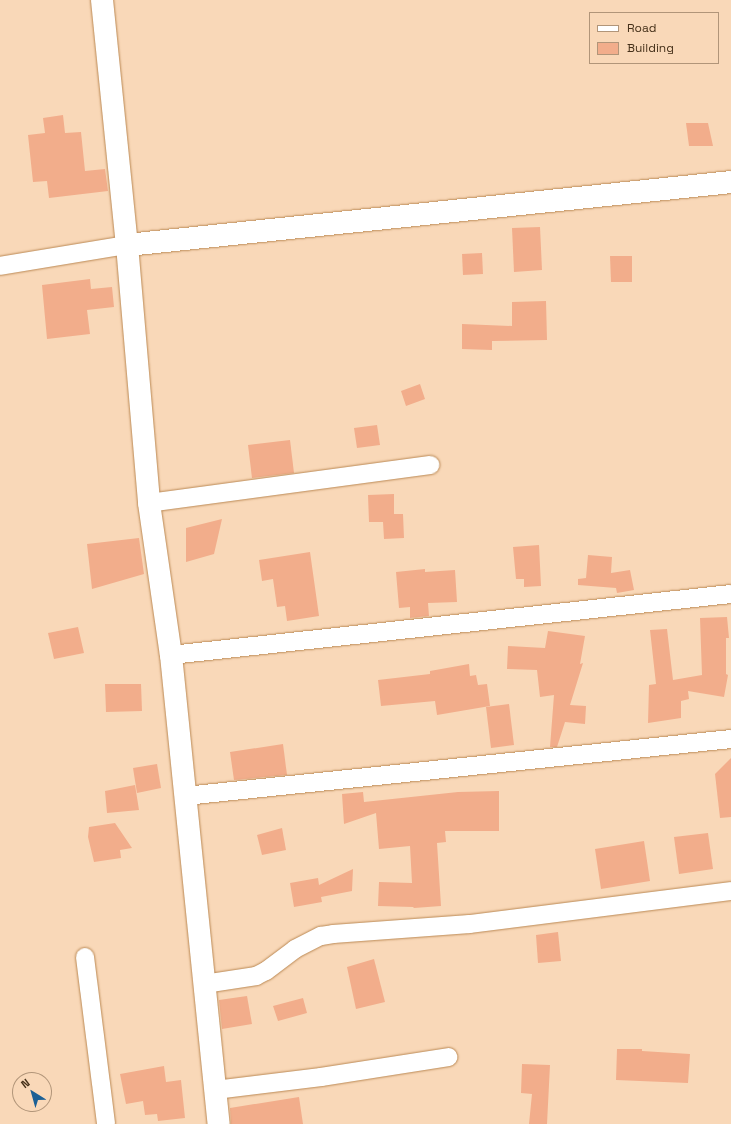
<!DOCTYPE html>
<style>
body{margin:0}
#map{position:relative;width:731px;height:1124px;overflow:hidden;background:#f9d8b8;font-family:"Space Grotesk",sans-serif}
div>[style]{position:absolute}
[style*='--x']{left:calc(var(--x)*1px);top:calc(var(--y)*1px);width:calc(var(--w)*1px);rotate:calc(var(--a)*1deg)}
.building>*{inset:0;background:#f2ad8b}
.roads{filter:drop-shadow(0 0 1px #bb8954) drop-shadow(0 0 1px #bb8954)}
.street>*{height:18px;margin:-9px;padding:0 9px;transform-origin:9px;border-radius:9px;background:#fff}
.secondary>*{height:22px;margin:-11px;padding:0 11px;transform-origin:11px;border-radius:11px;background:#fff}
span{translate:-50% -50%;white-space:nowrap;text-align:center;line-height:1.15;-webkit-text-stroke:3px #f9d8b8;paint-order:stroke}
.legend{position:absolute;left:589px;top:12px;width:130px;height:52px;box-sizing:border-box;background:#f9d8b8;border:1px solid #b19579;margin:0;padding:5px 7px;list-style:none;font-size:12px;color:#46311a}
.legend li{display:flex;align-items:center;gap:8px;height:20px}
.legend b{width:20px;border:1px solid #b19579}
.north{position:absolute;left:12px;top:1072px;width:40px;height:40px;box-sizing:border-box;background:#f9d8b8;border:1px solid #b19579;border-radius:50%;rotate:323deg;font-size:11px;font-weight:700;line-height:16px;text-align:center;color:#46311a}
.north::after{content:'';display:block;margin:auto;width:14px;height:18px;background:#1c6095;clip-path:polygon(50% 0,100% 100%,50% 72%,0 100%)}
</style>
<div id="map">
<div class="building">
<div style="clip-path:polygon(63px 115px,65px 133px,81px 132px,85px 171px,105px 169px,108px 191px,49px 198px,47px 181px,33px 182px,28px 135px,45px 133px,43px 118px)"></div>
<div style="clip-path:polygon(686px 123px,708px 123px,713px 146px,689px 146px)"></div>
<div style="clip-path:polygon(540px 227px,542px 270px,514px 272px,512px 228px)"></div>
<div style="clip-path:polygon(482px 253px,483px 274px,463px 275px,462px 254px)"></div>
<div style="clip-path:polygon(610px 256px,632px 256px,632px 282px,611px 282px)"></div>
<div style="clip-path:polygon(90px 279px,91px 289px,112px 287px,114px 307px,87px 310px,90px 334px,47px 339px,42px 285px)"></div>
<div style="clip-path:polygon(546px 301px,547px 340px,492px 341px,492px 350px,462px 349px,462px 324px,512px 326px,512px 302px)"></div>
<div style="clip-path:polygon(420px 384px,425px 399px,406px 406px,401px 391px)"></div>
<div style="clip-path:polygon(377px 425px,380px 445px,357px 448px,354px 428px)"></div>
<div style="clip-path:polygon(290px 440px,294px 473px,252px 478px,248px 445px)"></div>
<div style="clip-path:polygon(394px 494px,394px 514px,403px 514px,404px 538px,384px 539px,383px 522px,369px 522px,368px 495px)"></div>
<div style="clip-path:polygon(222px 519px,214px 554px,186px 562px,186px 528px)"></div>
<div style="clip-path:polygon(139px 538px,144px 574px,92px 589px,87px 544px)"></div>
<div style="clip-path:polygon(539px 545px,541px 586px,524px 587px,524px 579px,516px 579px,513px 547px)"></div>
<div style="clip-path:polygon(310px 552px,319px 616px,287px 621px,285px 606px,277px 607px,273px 579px,262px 581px,259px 560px)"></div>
<div style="clip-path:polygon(588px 555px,612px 557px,611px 573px,630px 570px,634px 590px,617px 593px,616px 588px,578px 585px,578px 579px,586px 578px)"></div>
<div style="clip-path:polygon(425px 569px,425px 572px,455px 570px,457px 602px,428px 603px,429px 616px,410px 618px,410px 607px,399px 608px,396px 572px)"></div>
<div style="clip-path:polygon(727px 617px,729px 638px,726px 638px,726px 674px,728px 675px,724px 697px,688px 691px,689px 699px,681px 701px,681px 718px,648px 723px,649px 685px,656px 684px,650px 630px,667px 629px,673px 680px,702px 675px,700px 618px)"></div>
<div style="clip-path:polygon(78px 627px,84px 653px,54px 659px,48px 633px)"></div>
<div style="clip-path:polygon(548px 631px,585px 636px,580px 664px,583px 663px,570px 705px,586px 706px,585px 724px,565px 722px,557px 747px,550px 747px,554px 695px,540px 697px,537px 670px,507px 669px,508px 646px,545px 648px)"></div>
<div style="clip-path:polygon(469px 664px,470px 676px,476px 675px,478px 685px,487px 684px,490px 706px,437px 715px,435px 701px,381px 706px,378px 680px,430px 674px,430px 671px)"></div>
<div style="clip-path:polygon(105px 684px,141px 684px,142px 711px,106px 712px)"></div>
<div style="clip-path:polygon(509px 704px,514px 745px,491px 748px,486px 707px)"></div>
<div style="clip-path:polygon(283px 744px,287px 775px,234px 780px,230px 752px)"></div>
<div style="clip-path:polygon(731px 758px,731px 817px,720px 818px,715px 774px)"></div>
<div style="clip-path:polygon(157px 764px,161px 788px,137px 793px,133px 768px)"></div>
<div style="clip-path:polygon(135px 785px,139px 810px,107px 813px,105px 791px)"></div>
<div style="clip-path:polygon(499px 791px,499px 831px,445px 831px,446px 842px,437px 843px,441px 906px,414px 908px,413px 907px,378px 906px,379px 882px,412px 883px,410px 846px,379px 849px,376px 813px,344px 824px,342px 794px,363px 792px,364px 802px,458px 792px)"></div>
<div style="clip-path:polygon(115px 823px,132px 848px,120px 850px,121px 858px,94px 862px,88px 837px,89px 827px)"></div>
<div style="clip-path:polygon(282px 828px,286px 850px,262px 855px,257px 835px)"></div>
<div style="clip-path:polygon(708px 833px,713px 869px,679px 874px,674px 837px)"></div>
<div style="clip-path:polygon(644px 841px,650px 881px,601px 889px,595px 849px)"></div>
<div style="clip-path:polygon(353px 869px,352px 891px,321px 897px,322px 902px,294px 907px,290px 883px,318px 878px,319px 885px)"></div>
<div style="clip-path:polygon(558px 932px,561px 961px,538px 963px,536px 935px)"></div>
<div style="clip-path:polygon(374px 959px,385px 1002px,356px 1009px,347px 967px)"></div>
<div style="clip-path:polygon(247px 996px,252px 1024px,222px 1029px,219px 1000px)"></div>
<div style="clip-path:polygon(303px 998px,307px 1013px,278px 1021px,273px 1006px)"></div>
<div style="clip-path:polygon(617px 1049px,642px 1049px,642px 1051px,690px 1054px,688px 1083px,616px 1080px)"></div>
<div style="clip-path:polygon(522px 1064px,550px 1065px,547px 1124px,529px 1124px,532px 1094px,521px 1093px)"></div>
<div style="clip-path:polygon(164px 1066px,166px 1082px,181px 1080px,185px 1118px,158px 1121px,157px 1114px,145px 1115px,143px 1101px,126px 1104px,120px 1074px)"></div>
<div style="clip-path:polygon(299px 1097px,303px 1124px,231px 1124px,230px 1108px)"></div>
</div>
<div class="roads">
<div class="street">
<div style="--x:0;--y:266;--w:129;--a:-9.4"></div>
<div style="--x:149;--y:503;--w:284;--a:-7.7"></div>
<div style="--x:171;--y:655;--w:563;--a:-6.22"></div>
<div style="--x:185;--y:796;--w:549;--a:-5.96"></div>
<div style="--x:85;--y:957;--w:168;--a:82.8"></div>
<div style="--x:204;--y:984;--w:53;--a:-8.7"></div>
<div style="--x:256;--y:976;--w:11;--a:-27"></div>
<div style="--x:266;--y:971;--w:36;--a:-37"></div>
<div style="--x:295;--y:949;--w:29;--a:-27"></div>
<div style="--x:321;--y:936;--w:12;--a:-9"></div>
<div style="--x:333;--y:934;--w:137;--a:-4.2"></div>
<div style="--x:470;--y:924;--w:263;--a:-7.2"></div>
<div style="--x:215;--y:1090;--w:107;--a:-7"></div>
<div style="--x:321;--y:1077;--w:129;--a:-8.9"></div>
</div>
<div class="secondary">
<div style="--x:102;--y:0;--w:246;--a:84.2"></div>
<div style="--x:127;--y:245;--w:259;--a:85.1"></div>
<div style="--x:149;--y:503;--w:154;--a:81.8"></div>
<div style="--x:171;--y:655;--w:471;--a:84.2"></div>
<div style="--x:127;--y:245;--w:607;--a:-5.95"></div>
</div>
</div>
<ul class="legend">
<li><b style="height:5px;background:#fff"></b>Road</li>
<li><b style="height:11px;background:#f2ad8b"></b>Building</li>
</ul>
<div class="north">N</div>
</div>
